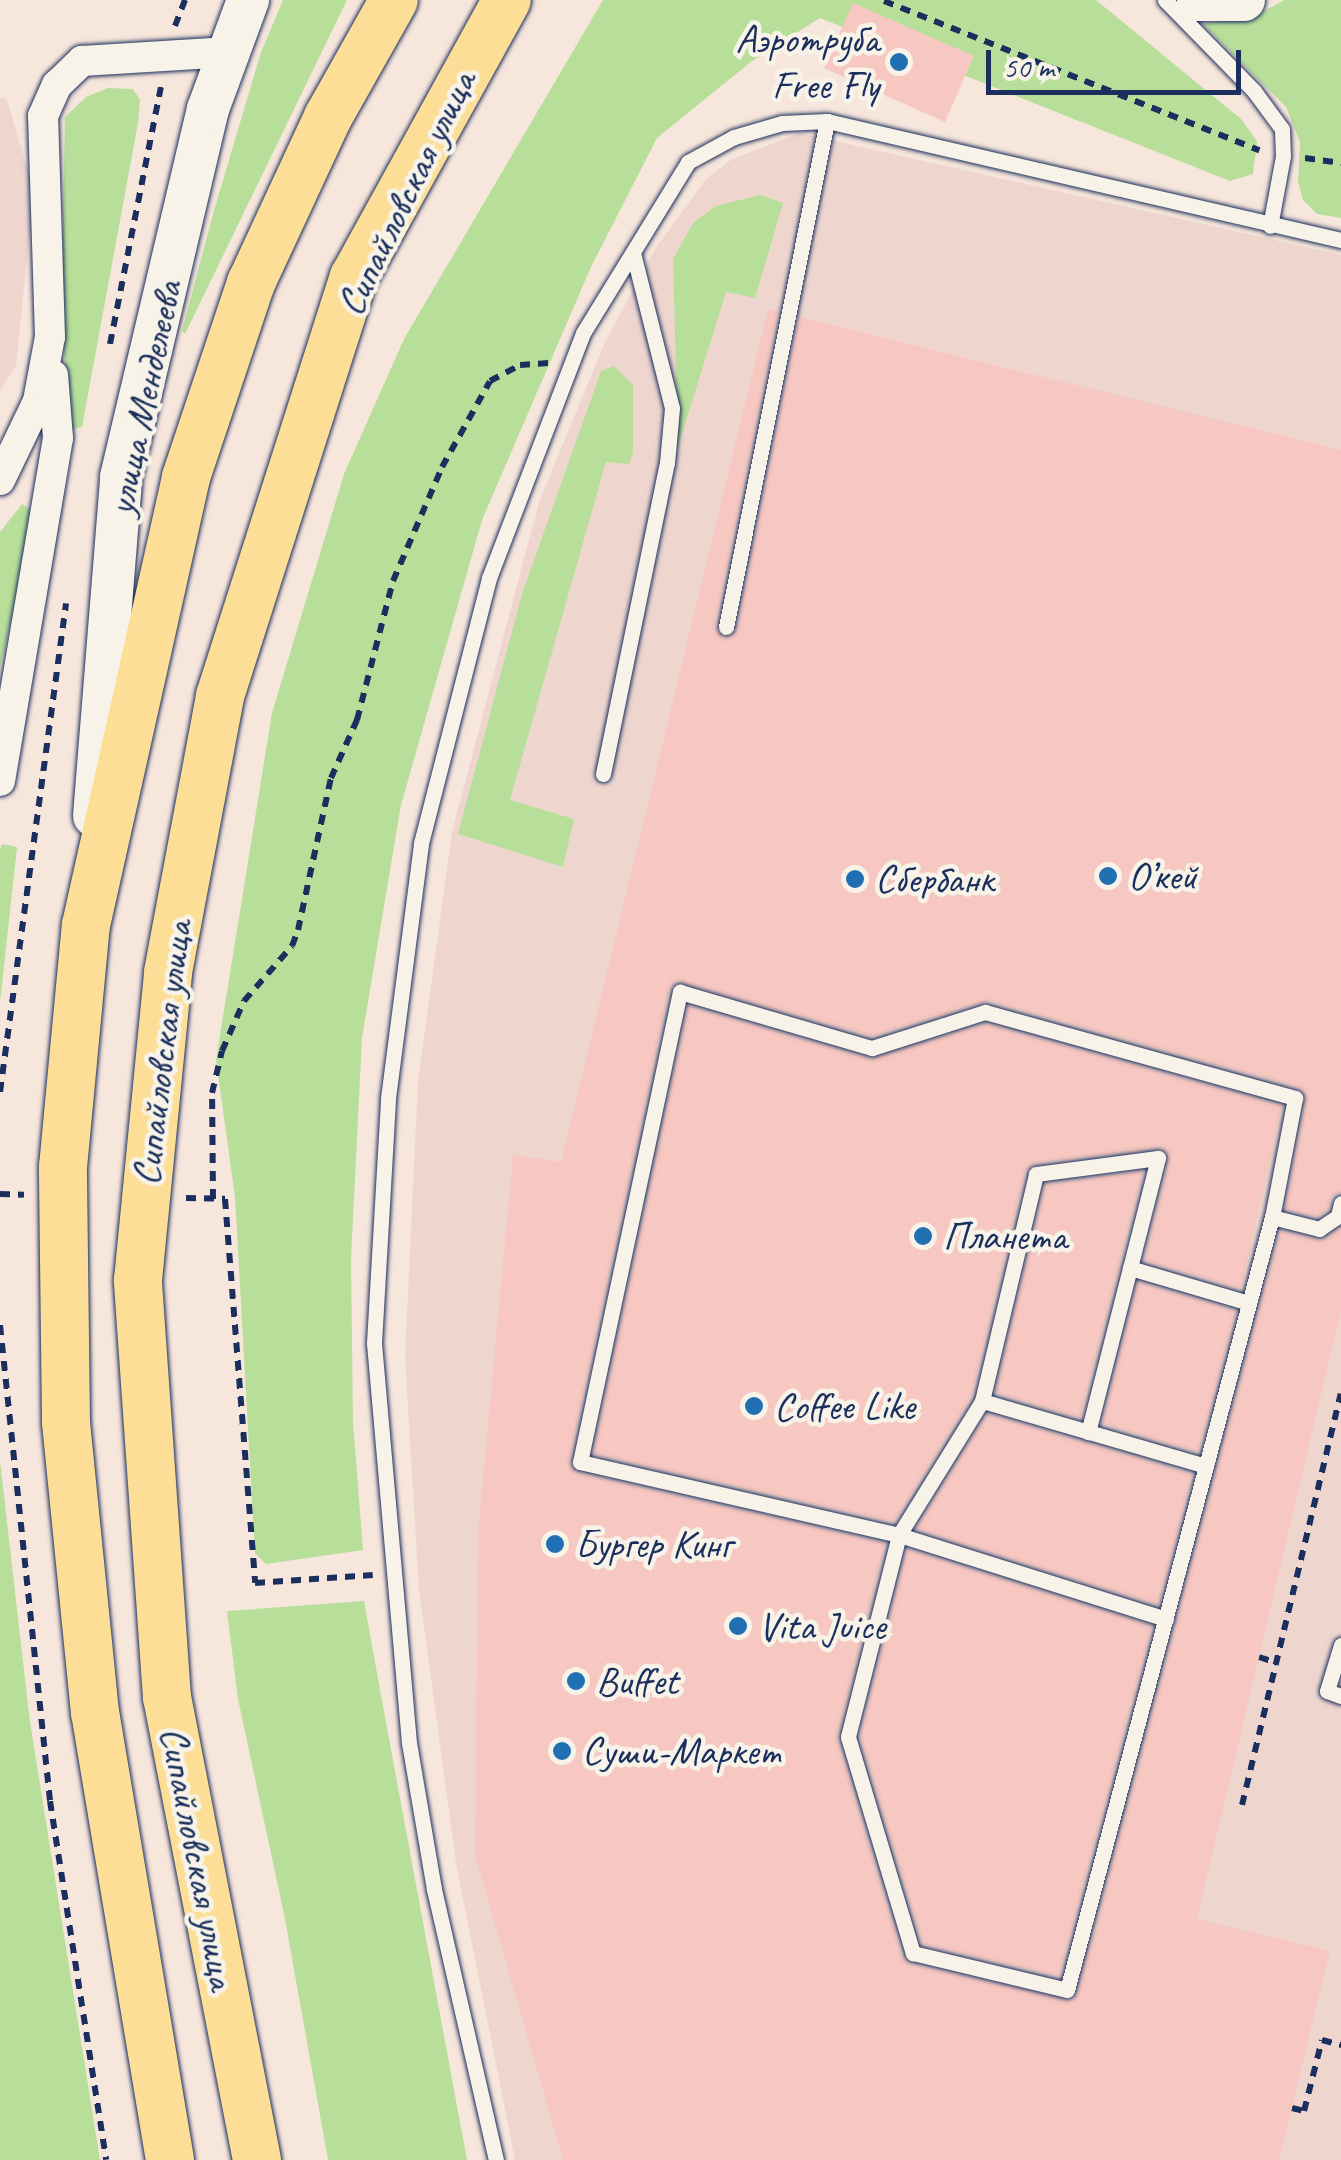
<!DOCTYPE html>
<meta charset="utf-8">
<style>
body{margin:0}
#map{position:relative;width:1341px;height:2160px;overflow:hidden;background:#f7e6dc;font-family:Caveat,sans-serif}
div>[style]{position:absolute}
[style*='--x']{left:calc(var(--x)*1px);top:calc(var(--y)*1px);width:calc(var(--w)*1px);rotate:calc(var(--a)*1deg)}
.built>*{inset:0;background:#eed6cf}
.green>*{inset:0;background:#b8df9a}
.building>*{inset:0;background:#f7c7c1}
.path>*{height:6px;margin-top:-3px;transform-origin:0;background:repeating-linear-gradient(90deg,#1b2f5e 0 10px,transparent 0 18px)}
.roads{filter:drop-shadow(0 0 2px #1b2f5e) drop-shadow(0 0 2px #1b2f5e)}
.service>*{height:15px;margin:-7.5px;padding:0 7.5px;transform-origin:7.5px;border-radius:7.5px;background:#f7f3e8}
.minor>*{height:30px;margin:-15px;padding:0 15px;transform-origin:15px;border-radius:15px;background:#f7f3e8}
.secondary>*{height:42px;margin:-21px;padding:0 21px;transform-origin:21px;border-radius:21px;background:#f7f3e8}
.primary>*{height:48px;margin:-24px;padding:0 24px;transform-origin:24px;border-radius:24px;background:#fdde96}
.dots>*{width:28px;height:28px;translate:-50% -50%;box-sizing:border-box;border:5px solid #f7f3e8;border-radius:50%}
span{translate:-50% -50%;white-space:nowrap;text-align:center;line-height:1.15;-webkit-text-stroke:9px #f7f3e8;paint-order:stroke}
.poi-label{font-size:40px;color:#1b2f5e}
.right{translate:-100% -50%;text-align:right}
.left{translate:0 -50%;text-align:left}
.street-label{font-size:40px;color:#1b2f5e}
.scale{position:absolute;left:986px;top:50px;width:255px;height:45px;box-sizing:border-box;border:5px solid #1b2f5e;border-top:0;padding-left:12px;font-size:30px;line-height:35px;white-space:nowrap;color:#1b2f5e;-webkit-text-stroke:8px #f7f3e8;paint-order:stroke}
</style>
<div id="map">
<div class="built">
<div style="clip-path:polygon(6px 97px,34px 191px,16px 366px,0 391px,0 99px)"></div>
<div style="clip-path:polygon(800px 133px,1341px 255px,1341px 2160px,515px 2160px,456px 1863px,419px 1590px,405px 1357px,418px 1082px,452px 832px,539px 502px,605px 342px,657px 246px,706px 179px,732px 159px)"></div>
</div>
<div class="green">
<div style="clip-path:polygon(283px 0,347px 0,185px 334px,182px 331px,213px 214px,261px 52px)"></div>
<div style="clip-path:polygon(603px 0,1096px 0,1241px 119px,1257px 141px,1253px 174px,1230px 181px,820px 18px,752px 61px,657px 138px,591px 267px,482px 520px,401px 805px,362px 1038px,351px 1258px,353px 1423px,363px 1550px,266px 1564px,255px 1553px,235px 1197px,216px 1060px,272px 713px,344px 474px,404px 339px)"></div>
<div style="clip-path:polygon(1284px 0,1341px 0,1341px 218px,1317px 214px,1303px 200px,1298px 182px,1300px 142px,1286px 107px,1203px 24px,1255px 16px)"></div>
<div style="clip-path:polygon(108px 88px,133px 89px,140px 100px,138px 123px,82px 427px,72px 429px,61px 325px,65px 117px,86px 97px)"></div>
<div style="clip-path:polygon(760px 195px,783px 203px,755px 298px,726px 292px,678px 447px,673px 259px,693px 223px,716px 206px)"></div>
<div style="clip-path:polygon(614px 366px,633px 385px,633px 453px,629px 464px,606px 462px,510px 800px,574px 819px,563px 867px,458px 834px,522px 594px,601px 371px)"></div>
<div style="clip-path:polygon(22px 504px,35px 513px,0 668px,0 532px)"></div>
<div style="clip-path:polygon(2px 844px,17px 847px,0 1003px,0 849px)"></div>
<div style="clip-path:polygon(0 1461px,30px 1722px,100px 2160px,0 2160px)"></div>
<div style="clip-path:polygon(364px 1601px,382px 1701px,467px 2160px,328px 2160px,285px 1919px,238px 1699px,227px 1611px)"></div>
</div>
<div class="building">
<div style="clip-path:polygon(853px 3px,974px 56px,945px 122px,824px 68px)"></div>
<div style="clip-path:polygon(768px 309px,778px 311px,715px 625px,723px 638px,737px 629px,799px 317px,1341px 450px,1341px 1192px,1332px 1196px,1328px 1209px,1317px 1217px,1285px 1209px,1306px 1100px,1298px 1087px,988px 1001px,872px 1036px,676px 982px,669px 990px,569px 1461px,578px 1473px,885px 1543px,837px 1739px,902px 1956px,910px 1964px,1071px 2000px,1078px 1993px,1280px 1231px,1320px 1240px,1341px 1228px,1341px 1310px,1197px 1919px,1330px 1951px,1279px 2160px,563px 2160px,475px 1855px,478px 1533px,513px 1155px,561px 1162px)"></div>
<div style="clip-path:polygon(688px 1006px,870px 1059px,985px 1024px,1282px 1106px,1241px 1289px,1144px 1260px,1169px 1161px,1163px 1148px,1035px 1163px,1025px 1171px,971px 1397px,894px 1522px,593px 1454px)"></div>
<div style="clip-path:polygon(1143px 1171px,1080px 1418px,995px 1393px,1045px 1184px)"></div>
<div style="clip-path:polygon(1138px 1282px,1236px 1311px,1198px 1452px,1102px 1424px)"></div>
<div style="clip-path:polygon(987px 1414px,1192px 1474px,1158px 1605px,916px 1529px)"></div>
<div style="clip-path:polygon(907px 1549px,1152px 1626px,1059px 1976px,922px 1944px,860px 1737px)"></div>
</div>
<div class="path">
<div style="--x:884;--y:1;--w:404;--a:21.7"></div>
<div style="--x:175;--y:26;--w:28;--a:-69"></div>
<div style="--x:1305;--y:158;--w:36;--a:8"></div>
<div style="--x:110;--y:344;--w:262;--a:-78.8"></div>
<div style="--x:0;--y:1092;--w:493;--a:-82.3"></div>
<div style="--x:0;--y:1194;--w:24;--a:2"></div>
<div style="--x:186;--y:1198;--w:39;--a:1"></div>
<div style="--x:225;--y:1199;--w:385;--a:85.5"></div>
<div style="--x:255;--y:1583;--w:118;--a:-3.9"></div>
<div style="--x:213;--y:1199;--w:106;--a:-90.5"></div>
<div style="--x:212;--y:1093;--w:43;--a:-76.6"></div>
<div style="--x:222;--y:1051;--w:55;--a:-66.3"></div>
<div style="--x:244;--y:1001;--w:73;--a:-48.9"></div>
<div style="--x:292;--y:946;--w:17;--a:-69"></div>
<div style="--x:298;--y:930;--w:156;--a:-77.8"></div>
<div style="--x:331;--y:778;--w:64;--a:-65.9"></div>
<div style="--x:357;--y:720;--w:144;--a:-75.5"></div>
<div style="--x:393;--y:581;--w:124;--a:-66.7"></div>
<div style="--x:442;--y:467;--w:98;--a:-60.8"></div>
<div style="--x:490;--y:381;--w:34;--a:-28"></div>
<div style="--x:520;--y:365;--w:29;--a:-4"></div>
<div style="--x:0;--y:1325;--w:479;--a:84"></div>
<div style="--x:50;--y:1801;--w:363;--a:81.1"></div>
<div style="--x:1259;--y:1657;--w:19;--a:18"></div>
<div style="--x:1242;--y:1805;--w:423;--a:-76.5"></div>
<div style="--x:1292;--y:2108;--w:12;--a:14"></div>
<div style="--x:1304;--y:2111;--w:73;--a:-75.8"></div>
<div style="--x:1322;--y:2040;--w:20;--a:15"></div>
</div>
<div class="roads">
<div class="service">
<div style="--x:1165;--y:0;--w:127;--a:45.6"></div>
<div style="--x:1254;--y:91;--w:47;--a:53.6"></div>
<div style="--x:1282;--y:129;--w:27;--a:88"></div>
<div style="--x:1283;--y:156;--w:71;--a:100.5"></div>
<div style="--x:726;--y:627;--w:516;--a:-78.71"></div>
<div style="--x:603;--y:774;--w:318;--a:-78.4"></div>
<div style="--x:667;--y:463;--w:55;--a:-84.8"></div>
<div style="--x:672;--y:408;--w:160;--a:-104.1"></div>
<div style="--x:1130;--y:1268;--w:124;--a:16.4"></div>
<div style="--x:982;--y:1401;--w:233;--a:-76.6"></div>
<div style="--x:1036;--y:1174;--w:123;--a:-7.5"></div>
<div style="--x:1158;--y:1158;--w:283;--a:104.3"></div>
<div style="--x:1206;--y:1466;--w:233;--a:-163.8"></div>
<div style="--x:982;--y:1401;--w:158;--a:121.8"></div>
<div style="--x:899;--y:1535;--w:208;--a:104.2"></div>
<div style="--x:848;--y:1737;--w:226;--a:73.3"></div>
<div style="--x:913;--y:1953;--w:158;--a:13.5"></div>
<div style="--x:1067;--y:1990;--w:800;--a:-75.15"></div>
<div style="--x:1166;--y:1619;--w:280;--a:-162.5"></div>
<div style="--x:899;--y:1535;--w:327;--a:-167.1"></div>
<div style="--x:580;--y:1462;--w:481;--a:-78"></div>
<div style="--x:680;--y:992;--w:200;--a:16.3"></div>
<div style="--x:872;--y:1048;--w:119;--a:-17.7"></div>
<div style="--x:985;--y:1012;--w:322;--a:15.5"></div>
<div style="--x:1295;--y:1098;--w:121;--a:100.9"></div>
<div style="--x:1272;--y:1217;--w:49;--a:14.3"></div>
<div style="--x:1319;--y:1229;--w:23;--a:-34"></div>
<div style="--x:1338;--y:1216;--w:13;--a:-77"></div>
<div style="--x:1341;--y:1645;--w:48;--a:106.9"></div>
<div style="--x:1327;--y:1691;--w:15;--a:20"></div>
<div style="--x:496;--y:2160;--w:278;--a:-102.9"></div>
<div style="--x:434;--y:1889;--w:148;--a:-99.7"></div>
<div style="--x:409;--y:1743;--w:402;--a:-95"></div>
<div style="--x:374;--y:1343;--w:245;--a:-86.7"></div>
<div style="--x:388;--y:1098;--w:257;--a:-82.6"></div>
<div style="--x:421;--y:843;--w:274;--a:-75.6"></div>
<div style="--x:489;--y:578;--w:262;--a:-69"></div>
<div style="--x:583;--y:333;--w:201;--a:-58.4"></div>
<div style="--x:688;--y:162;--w:52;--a:-28.5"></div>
<div style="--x:734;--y:137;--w:50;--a:-16.3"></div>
<div style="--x:782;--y:123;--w:45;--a:-2.5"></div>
<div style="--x:827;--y:121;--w:528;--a:13.04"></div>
</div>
<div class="minor">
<div style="--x:0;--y:480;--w:88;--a:-64.3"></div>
<div style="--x:38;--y:401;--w:65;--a:-79.4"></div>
<div style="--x:50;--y:337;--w:221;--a:-91.8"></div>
<div style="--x:43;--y:116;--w:34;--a:-66"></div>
<div style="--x:57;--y:85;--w:35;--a:-44"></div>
<div style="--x:82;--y:61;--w:147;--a:-3.5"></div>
<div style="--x:0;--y:781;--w:348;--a:-80.4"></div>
<div style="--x:58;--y:438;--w:63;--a:-94.5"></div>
</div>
<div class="secondary">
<div style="--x:1198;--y:0;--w:46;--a:0"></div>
<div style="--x:94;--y:816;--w:340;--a:-85.4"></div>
<div style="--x:121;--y:477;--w:378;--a:-76.7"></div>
<div style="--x:208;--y:109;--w:116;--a:-69.8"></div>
</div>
<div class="primary">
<div style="--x:170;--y:2160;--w:453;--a:-99.5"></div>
<div style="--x:95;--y:1713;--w:292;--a:-95.7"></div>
<div style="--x:66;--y:1422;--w:255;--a:-90.7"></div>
<div style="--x:63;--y:1167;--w:243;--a:-84.6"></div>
<div style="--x:86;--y:925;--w:459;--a:-77.4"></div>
<div style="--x:186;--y:477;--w:205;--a:-71.5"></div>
<div style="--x:251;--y:283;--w:183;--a:-65.1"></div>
<div style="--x:328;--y:117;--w:134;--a:-60.6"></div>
<div style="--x:257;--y:2160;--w:471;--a:-101"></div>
<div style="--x:167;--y:1698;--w:419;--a:-94"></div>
<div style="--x:138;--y:1280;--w:309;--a:-84.4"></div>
<div style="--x:168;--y:972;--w:281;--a:-79.3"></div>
<div style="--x:220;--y:696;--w:440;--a:-72.3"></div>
<div style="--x:354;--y:277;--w:316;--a:-61.1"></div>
</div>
</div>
<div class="dots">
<div style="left:899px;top:62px;background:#1f6fb2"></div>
<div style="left:1108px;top:876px;background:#1f6fb2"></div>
<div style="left:855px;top:879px;background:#1f6fb2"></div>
<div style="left:923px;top:1236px;background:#1f6fb2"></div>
<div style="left:754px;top:1406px;background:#1f6fb2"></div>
<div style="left:555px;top:1544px;background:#1f6fb2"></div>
<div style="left:738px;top:1626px;background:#1f6fb2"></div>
<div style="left:576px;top:1681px;background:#1f6fb2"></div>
<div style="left:562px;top:1751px;background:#1f6fb2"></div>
</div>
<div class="poi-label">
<span class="right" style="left:879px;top:62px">Аэротруба<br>Free Fly</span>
<span class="left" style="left:1128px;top:876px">О’кей</span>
<span class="left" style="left:875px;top:879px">Сбербанк</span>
<span class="left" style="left:943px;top:1236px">Планета</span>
<span class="left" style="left:774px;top:1406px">Coffee Like</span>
<span class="left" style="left:575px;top:1544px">Бургер Кинг</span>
<span class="left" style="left:758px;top:1626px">Vita Juice</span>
<span class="left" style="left:596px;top:1681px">Buffet</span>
<span class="left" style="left:582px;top:1751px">Суши-Маркет</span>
</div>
<div class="street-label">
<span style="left:406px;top:193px;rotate:-64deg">Сипайловская улица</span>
<span style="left:144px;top:398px;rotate:-78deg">улица Менделеева</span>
<span style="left:162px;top:1053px;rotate:-83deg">Сипайловская улица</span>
<span style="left:198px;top:1858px;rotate:79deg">Сипайловская улица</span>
</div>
<div class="scale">50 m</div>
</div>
